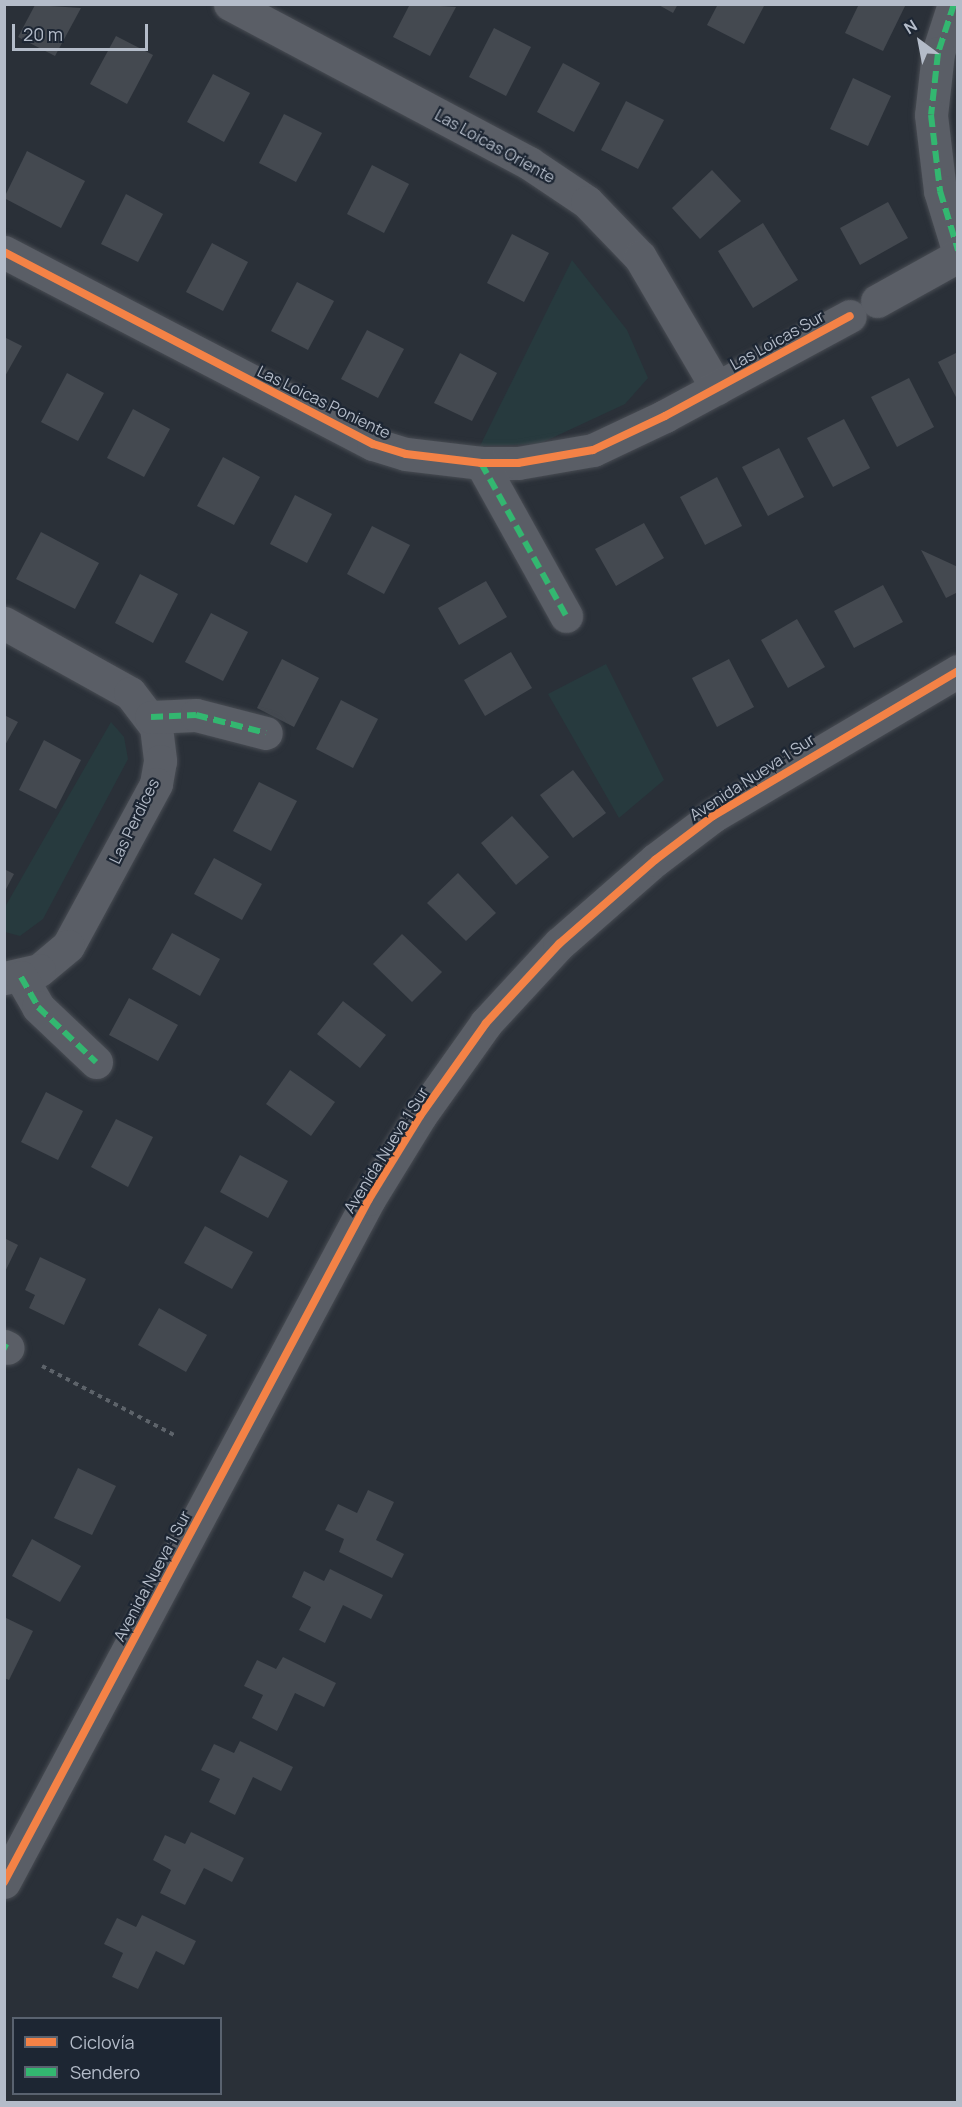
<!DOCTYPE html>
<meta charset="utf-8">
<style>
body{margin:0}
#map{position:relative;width:962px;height:2107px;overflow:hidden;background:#2a3038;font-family:Manrope,sans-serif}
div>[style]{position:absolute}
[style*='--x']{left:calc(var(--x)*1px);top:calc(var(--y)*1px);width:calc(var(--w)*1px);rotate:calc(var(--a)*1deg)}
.green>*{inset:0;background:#273a3e}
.building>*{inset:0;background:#444950}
.path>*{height:4px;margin-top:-2px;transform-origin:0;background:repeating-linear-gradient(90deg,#5d636a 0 4.5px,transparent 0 9px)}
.roads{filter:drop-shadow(0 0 2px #484c53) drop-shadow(0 0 2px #484c53)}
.street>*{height:33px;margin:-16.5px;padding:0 16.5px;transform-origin:16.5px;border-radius:16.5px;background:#5a5e66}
.quiet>*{height:6px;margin-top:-3px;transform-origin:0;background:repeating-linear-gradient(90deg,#33b770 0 12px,transparent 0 18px)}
.cycleway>*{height:8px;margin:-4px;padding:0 4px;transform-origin:4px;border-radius:4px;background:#f48246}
span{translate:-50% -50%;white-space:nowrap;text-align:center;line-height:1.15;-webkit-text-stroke:4.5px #1d2633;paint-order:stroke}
.street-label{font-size:16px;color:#b4bcc9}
.frame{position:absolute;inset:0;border:6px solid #b4bcc9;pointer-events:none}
.legend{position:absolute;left:12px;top:2017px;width:210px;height:78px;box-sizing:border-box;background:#1d2633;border:2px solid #59626f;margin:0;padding:8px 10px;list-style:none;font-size:18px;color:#b4bcc9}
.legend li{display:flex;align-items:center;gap:12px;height:30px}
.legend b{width:30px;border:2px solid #59626f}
.north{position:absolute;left:890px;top:12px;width:60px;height:60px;-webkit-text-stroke:4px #1d2633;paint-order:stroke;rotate:328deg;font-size:16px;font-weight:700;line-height:24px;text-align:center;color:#b4bcc9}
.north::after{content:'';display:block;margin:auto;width:21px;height:27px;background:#b4bcc9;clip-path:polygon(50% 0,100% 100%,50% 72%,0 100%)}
.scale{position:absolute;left:12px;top:24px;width:136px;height:27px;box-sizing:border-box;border:3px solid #b4bcc9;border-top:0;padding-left:8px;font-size:18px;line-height:21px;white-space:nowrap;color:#b4bcc9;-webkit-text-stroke:4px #1d2633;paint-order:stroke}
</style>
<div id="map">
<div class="green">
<div style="clip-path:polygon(572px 260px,627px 330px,648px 378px,625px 404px,539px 444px,480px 446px)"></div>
<div style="clip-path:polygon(606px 664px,664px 780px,619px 818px,548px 694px)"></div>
<div style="clip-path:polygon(111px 722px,124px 737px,128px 759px,43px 919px,20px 936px,5px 932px,5px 907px)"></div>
</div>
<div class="building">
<div style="clip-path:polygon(410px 4px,456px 7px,430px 56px,393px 37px)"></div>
<div style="clip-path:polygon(657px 4px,678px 4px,673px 13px)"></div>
<div style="clip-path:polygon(718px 4px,765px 4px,744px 44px,707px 25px)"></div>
<div style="clip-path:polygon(859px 4px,906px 4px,883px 51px,845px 33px)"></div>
<div style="clip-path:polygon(35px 5px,81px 8px,55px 56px,18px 37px)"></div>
<div style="clip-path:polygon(494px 28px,531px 47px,506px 96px,469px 77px)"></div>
<div style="clip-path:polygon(116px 36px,153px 55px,127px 104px,90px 84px)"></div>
<div style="clip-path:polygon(563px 63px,600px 83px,574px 132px,537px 112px)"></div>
<div style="clip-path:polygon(213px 74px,250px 93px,224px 142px,187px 122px)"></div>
<div style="clip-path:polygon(853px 78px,891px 96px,868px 146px,830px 129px)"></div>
<div style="clip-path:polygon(626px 101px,664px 120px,638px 169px,601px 150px)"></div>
<div style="clip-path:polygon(284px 114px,322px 133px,296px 182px,259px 163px)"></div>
<div style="clip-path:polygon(27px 151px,85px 181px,61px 228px,4px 198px)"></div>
<div style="clip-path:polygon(372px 165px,409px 184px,384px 233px,347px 214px)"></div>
<div style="clip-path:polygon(712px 170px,741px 201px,700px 239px,672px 208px)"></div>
<div style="clip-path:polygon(126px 194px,163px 214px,138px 262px,101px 244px)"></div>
<div style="clip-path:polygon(888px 202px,908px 238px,860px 265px,840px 228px)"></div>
<div style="clip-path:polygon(763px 223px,798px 280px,753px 308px,718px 251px)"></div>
<div style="clip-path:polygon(512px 234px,549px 253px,524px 302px,487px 283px)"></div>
<div style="clip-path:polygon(212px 243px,248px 262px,223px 311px,186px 292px)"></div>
<div style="clip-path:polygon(297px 282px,334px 301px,308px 350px,271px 331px)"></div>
<div style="clip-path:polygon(367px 330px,404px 349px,378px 398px,341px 379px)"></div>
<div style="clip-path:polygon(4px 337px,22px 346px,4px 378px)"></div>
<div style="clip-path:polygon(958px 352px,958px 401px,938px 362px)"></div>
<div style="clip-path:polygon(460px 353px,497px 373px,472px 421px,434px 403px)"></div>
<div style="clip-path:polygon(67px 373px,104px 393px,78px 441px,41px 422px)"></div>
<div style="clip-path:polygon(909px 378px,934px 427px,897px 447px,871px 397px)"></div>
<div style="clip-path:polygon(133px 409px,170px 429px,144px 477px,107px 458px)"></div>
<div style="clip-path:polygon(844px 419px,870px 468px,833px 487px,807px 438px)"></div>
<div style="clip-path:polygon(779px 448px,804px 497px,768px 516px,742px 467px)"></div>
<div style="clip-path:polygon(223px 457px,260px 477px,234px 525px,197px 506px)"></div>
<div style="clip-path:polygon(717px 477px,742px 526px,705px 545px,680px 497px)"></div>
<div style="clip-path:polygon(295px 495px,332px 514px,307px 563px,270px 544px)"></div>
<div style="clip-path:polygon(644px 523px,664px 558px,616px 586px,595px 549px)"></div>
<div style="clip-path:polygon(372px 526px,410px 545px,384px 594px,347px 574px)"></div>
<div style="clip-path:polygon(41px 532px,99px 563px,75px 609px,16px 579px)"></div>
<div style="clip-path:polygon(921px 550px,958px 567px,958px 592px,946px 598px)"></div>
<div style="clip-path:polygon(140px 574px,178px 594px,153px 643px,115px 623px)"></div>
<div style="clip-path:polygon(486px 581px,507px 617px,459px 645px,438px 608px)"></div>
<div style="clip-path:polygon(883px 585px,903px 622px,854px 648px,834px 611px)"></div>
<div style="clip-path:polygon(211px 613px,248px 632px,223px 681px,185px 662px)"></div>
<div style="clip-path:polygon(797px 619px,825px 667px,788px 688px,761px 640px)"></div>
<div style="clip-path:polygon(511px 652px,532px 688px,485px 716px,464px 680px)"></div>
<div style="clip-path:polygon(282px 659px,319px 678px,294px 727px,257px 708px)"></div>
<div style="clip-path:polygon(729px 659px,754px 707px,717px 727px,692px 678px)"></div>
<div style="clip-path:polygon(341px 700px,378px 719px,353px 768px,316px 749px)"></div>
<div style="clip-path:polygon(4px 715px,18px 722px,4px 747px)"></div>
<div style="clip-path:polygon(44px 740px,81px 760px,56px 809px,19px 790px)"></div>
<div style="clip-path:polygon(573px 770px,606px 813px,573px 838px,540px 795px)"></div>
<div style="clip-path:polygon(259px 782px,297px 801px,271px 851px,233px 831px)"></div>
<div style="clip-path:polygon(512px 816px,549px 857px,516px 885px,481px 843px)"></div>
<div style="clip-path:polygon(214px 858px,262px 884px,242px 920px,194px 894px)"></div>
<div style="clip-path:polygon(4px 869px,14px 874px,4px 893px)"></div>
<div style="clip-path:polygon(458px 873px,496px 913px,466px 941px,427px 903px)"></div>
<div style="clip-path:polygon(172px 933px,220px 959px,200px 996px,152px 969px)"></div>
<div style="clip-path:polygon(402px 934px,442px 972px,412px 1002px,373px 964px)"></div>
<div style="clip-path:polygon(129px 998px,178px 1025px,158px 1061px,109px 1035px)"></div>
<div style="clip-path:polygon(343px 1001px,386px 1035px,360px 1068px,317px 1034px)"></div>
<div style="clip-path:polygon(290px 1070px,335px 1102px,311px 1136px,266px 1104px)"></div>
<div style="clip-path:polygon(46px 1092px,83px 1111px,58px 1160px,21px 1142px)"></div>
<div style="clip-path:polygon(116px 1119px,153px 1137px,128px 1187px,91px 1167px)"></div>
<div style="clip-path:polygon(240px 1155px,288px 1181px,268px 1218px,220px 1192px)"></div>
<div style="clip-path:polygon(205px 1226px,253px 1252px,232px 1289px,184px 1263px)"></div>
<div style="clip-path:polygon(4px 1238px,18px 1245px,4px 1274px)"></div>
<div style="clip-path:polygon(40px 1257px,86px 1279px,64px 1325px,29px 1308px,35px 1295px,25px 1290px)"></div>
<div style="clip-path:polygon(159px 1308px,207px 1335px,186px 1372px,138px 1345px)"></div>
<div style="clip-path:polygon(78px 1468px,116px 1486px,92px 1535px,54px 1518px)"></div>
<div style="clip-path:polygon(368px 1490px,394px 1502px,376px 1540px,404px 1554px,392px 1578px,339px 1552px,344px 1539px,325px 1530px,338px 1504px,357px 1513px)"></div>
<div style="clip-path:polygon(32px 1539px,81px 1566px,60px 1602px,12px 1576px)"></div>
<div style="clip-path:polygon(330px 1569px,383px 1595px,371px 1619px,343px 1605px,325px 1643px,299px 1630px,311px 1607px,292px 1597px,304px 1571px,324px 1581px)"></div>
<div style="clip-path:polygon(4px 1617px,33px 1631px,9px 1680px,4px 1678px)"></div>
<div style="clip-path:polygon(283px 1657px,336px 1683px,324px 1707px,295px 1693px,277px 1731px,252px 1718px,263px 1695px,244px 1686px,257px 1660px,276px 1669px)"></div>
<div style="clip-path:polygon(240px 1741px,293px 1767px,281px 1791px,253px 1777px,235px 1815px,209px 1802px,220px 1779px,201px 1770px,214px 1744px,234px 1753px)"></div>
<div style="clip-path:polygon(191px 1832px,244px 1858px,232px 1882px,204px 1868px,185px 1905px,160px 1893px,171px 1870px,153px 1860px,165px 1835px,185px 1844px)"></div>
<div style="clip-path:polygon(142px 1915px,196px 1941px,184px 1965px,156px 1951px,138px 1989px,112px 1977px,123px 1953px,104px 1944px,117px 1918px,136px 1927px)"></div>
</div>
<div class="path">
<div style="--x:42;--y:1366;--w:149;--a:27.6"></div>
</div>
<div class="roads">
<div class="street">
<div style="--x:230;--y:4;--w:339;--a:28"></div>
<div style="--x:529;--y:163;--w:70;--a:33.9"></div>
<div style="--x:587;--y:202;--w:76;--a:46.1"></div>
<div style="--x:640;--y:257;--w:152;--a:59.6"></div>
<div style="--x:954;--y:4;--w:52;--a:108.1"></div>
<div style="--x:938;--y:53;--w:62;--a:96.4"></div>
<div style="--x:931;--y:115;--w:77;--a:83.2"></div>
<div style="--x:940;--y:191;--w:62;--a:73"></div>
<div style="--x:4;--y:252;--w:416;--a:27.5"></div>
<div style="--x:373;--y:444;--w:34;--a:17"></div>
<div style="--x:406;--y:454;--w:76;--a:6.8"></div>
<div style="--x:481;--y:463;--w:37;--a:0"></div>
<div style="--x:518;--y:463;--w:76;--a:-9.8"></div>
<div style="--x:593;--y:450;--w:80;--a:-25.3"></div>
<div style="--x:665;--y:416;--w:210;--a:-28.4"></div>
<div style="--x:877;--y:301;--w:93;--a:-29.1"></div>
<div style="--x:481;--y:463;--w:175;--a:60.9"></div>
<div style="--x:4;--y:623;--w:144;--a:29.1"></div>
<div style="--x:130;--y:693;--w:43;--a:52.6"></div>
<div style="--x:156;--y:727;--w:34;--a:83"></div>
<div style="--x:160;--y:761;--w:23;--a:100"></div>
<div style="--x:156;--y:784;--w:184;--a:118.5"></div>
<div style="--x:68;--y:946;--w:38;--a:140"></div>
<div style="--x:39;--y:970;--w:36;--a:167"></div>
<div style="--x:151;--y:717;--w:45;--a:-2.5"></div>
<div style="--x:196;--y:715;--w:72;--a:14.4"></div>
<div style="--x:21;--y:977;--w:34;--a:60"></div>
<div style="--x:38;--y:1007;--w:80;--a:43.5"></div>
<div style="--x:4;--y:1346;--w:4;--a:27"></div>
<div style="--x:4;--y:1882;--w:774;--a:-61.88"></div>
<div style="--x:369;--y:1199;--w:97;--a:-58.4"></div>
<div style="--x:420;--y:1116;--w:114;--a:-54.6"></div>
<div style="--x:486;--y:1023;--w:108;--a:-47.3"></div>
<div style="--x:559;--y:944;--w:128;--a:-41.2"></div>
<div style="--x:655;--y:860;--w:73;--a:-37.2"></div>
<div style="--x:713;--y:816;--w:285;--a:-30.6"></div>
</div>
</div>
<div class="quiet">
<div style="--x:954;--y:4;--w:52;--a:108.1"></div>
<div style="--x:938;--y:53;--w:62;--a:96.4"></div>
<div style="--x:931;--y:115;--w:77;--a:83.2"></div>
<div style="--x:940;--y:191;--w:62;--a:73"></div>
<div style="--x:481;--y:463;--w:175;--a:60.9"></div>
<div style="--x:151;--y:717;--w:45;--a:-2.5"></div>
<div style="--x:196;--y:715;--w:72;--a:14.4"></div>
<div style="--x:21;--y:977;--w:34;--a:60"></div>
<div style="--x:38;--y:1007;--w:80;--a:43.5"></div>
<div style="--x:4;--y:1346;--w:4;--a:27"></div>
</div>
<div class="cycleway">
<div style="--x:4;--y:252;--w:416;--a:27.5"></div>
<div style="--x:373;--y:444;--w:34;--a:17"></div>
<div style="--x:406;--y:454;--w:76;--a:6.8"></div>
<div style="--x:481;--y:463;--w:37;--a:0"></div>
<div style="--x:518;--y:463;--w:76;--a:-9.8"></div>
<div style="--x:593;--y:450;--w:80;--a:-25.3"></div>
<div style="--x:665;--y:416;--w:210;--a:-28.4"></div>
<div style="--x:4;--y:1882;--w:774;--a:-61.88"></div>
<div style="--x:369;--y:1199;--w:97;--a:-58.4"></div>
<div style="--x:420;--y:1116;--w:114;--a:-54.6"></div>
<div style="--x:486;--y:1023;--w:108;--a:-47.3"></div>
<div style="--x:559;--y:944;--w:128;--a:-41.2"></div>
<div style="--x:655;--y:860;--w:73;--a:-37.2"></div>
<div style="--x:713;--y:816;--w:285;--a:-30.6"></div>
</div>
<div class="street-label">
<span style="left:495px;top:146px;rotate:29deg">Las Loicas Oriente</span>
<span style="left:777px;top:340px;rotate:-29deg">Las Loicas Sur</span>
<span style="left:324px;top:402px;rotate:26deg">Las Loicas Poniente</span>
<span style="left:752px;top:777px;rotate:-33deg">Avenida Nueva 1 Sur</span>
<span style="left:134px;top:821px;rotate:-64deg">Las Perdices</span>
<span style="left:386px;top:1150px;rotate:-58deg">Avenida Nueva 1 Sur</span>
<span style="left:152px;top:1576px;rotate:-62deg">Avenida Nueva 1 Sur</span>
</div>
<div class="frame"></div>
<ul class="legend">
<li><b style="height:8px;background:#f48246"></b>Ciclovía</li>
<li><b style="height:8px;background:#33b770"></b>Sendero</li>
</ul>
<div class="north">N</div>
<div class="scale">20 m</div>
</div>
